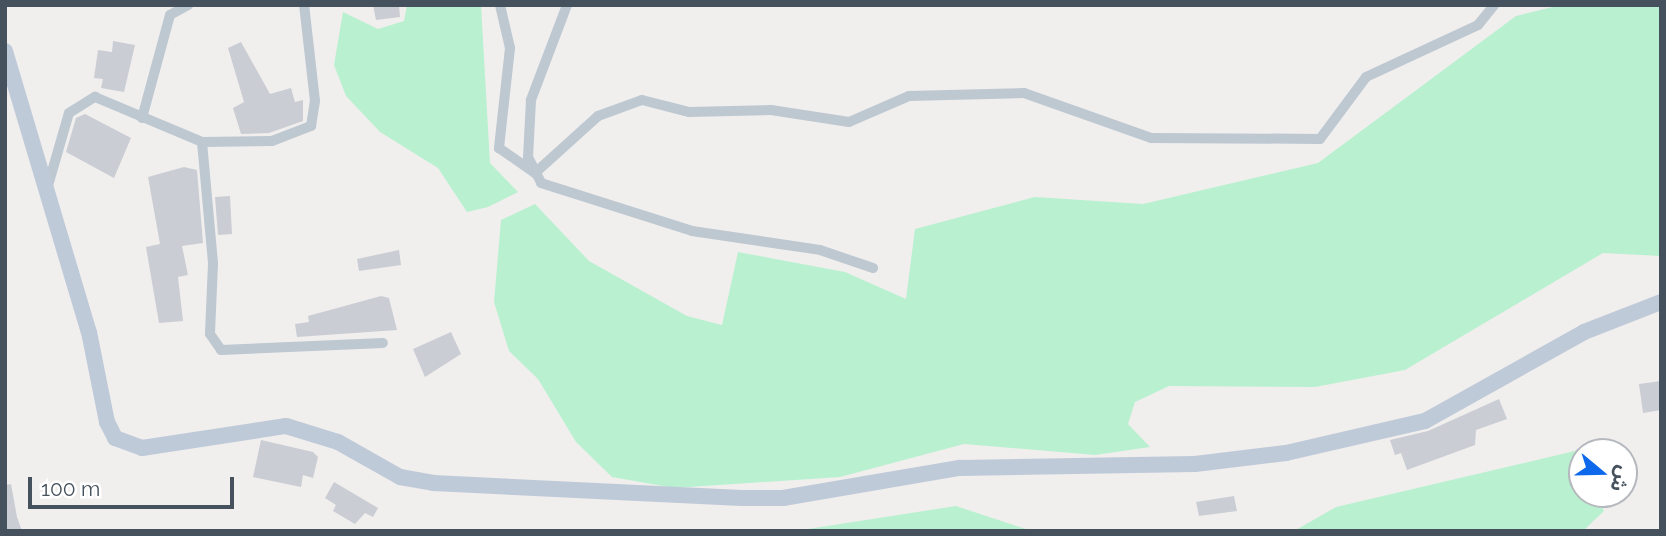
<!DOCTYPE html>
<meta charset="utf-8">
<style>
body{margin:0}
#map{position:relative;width:1666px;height:536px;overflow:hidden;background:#f1eeee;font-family:Raleway,"Noto Sans Arabic",sans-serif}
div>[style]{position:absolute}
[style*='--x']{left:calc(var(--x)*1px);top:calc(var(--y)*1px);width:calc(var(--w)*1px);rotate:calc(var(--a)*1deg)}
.green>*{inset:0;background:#b9f1d0}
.building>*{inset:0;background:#cacdd3}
.minor>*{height:10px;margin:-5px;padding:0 5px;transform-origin:5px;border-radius:5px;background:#bdc8d1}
.secondary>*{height:16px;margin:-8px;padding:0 8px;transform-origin:8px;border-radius:8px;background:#bfcad8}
span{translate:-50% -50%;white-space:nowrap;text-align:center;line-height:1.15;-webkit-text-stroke:6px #fff;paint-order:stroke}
.frame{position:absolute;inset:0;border:7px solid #45515d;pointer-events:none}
.north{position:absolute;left:1568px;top:438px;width:70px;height:70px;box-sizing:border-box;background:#fff;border:2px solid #b5b9be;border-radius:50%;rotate:109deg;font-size:19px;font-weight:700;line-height:28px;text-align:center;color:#45515d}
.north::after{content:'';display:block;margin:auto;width:24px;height:32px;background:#0e68eb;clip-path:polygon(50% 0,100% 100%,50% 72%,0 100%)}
.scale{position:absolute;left:28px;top:477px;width:206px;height:32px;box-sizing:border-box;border:4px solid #45515d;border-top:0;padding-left:9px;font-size:21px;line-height:24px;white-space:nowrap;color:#45515d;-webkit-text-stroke:5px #fff;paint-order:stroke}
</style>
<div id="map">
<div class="green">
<div style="clip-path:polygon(407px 5px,481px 5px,490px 163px,518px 192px,488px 207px,467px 212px,438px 168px,380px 132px,346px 96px,334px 65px,343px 12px,378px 29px,404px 21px)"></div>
<div style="clip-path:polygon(1561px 5px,1661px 5px,1661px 256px,1603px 253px,1405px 370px,1315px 387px,1169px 386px,1135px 402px,1128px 424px,1150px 447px,1095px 455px,964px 444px,840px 477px,674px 488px,612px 477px,576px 442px,538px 379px,509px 351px,494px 302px,501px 220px,535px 204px,589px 261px,687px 316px,722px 325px,738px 252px,845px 272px,906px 299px,915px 229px,1035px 197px,1143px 204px,1318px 163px,1516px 16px)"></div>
<div style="clip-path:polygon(1579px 450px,1582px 494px,1597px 494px,1604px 511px,1583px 531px,1294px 531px,1336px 507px)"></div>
<div style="clip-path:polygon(956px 506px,1032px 531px,795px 531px)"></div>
</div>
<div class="building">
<div style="clip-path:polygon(373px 5px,399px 5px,400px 17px,376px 20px)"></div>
<div style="clip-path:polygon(113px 41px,135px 45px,124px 92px,101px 88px,103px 79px,94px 78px,98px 50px,112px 52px)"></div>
<div style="clip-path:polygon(241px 42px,270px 94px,291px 88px,295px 102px,303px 100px,303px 121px,269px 133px,241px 134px,233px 108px,244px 102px,228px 48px)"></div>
<div style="clip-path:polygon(85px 114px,131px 138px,114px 178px,66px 152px,76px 118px)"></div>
<div style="clip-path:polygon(184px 167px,197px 170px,203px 243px,182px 246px,188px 275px,178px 277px,183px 321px,159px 323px,146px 247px,160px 244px,148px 177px)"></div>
<div style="clip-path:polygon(230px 196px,232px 234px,218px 235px,215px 197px)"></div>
<div style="clip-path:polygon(399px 250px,401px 265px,359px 271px,357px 259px)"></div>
<div style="clip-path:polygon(381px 296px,389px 298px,397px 330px,297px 337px,295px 324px,309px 322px,308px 316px)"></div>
<div style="clip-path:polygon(451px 332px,461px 354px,425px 377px,413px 349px)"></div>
<div style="clip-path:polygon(1661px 381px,1661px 410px,1643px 413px,1639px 384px)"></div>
<div style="clip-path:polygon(1499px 399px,1507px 419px,1476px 430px,1475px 445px,1407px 470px,1401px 453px,1395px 455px,1390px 440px,1428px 431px)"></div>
<div style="clip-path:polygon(261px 440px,313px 452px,318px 457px,313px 478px,303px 475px,301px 487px,253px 477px)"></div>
<div style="clip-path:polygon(334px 482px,378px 508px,373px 517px,365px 513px,355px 524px,333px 511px,336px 505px,325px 498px)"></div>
<div style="clip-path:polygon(11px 484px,17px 517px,22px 531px,5px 531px,5px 485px)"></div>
<div style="clip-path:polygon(1234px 496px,1237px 511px,1199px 516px,1196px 502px)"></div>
</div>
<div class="minor">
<div style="--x:500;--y:5;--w:44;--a:76.9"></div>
<div style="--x:510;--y:48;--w:101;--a:96.3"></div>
<div style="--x:499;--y:148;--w:44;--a:34.8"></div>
<div style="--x:535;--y:173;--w:85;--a:-42.1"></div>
<div style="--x:598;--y:116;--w:47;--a:-20"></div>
<div style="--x:642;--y:100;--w:49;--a:14.3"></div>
<div style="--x:689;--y:112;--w:82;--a:-1.4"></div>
<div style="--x:771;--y:110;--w:79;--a:8.7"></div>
<div style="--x:849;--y:122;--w:65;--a:-23.4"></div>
<div style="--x:909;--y:96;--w:115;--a:-1.5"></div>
<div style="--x:1024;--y:93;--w:135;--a:19.5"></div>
<div style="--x:1151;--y:138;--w:169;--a:0.3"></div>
<div style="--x:1320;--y:139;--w:77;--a:-53.4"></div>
<div style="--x:1366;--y:77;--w:123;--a:-24.9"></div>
<div style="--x:1478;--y:25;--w:26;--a:-51"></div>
<div style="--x:567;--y:5;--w:102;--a:110.8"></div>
<div style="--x:531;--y:100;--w:57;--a:93"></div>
<div style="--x:528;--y:157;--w:29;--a:63"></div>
<div style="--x:541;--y:183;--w:158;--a:17.6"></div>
<div style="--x:692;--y:231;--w:129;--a:8.4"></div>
<div style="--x:820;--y:250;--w:56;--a:18.8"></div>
<div style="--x:142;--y:118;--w:107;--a:-74.8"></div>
<div style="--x:170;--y:15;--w:21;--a:-29"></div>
<div style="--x:202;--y:142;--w:122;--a:84.8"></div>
<div style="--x:213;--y:264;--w:70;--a:92.5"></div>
<div style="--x:210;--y:334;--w:19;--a:55"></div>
<div style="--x:221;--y:350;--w:162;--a:-2.5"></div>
<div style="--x:47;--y:189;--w:79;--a:-73.9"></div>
<div style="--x:69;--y:113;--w:31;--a:-32"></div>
<div style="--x:95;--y:97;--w:116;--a:22.8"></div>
<div style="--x:202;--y:142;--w:70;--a:-0.8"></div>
<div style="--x:272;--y:141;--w:42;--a:-21"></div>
<div style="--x:311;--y:126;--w:25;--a:-81"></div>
<div style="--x:315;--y:101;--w:97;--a:-96.5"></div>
</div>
<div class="secondary">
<div style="--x:5;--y:51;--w:293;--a:73.4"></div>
<div style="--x:89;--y:332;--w:92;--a:78.7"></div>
<div style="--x:107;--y:422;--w:18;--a:63"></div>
<div style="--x:115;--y:438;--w:29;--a:20"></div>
<div style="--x:142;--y:448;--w:146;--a:-8.7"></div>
<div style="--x:286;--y:426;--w:54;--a:17.1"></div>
<div style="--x:338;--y:442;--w:71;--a:29.4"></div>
<div style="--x:400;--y:477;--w:34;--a:10"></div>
<div style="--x:433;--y:483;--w:309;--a:2.8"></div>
<div style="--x:742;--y:498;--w:41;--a:0"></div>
<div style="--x:783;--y:498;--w:179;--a:-9.7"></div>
<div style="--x:959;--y:468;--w:236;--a:-1"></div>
<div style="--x:1195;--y:464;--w:92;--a:-6.9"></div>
<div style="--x:1286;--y:453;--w:143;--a:-13"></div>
<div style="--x:1425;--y:421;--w:182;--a:-29.2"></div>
<div style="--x:1584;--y:332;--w:83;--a:-21.3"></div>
</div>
<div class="frame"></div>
<div class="north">ش</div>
<div class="scale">100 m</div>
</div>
